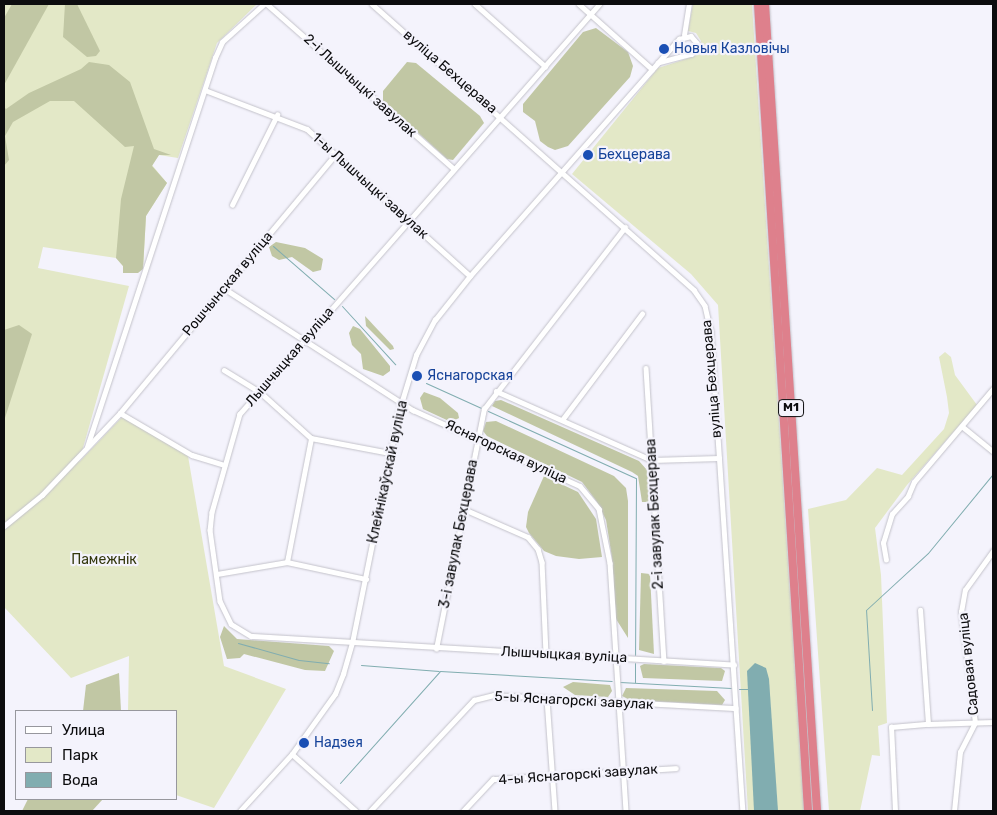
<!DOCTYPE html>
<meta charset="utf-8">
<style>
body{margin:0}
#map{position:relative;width:997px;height:815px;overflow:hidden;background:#f4f3fc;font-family:Rubik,sans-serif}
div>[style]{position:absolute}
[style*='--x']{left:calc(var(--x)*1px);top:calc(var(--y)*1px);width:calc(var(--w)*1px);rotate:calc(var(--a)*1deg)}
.green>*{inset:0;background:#e3e8c7}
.forest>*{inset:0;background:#c1c7a4}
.water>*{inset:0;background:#81adb0}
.stream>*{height:1px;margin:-0.5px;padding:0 0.5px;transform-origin:0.5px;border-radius:0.5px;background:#81adb0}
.roads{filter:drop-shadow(0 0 1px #c3c2ca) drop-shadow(0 0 1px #c3c2ca)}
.street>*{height:4.5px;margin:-2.25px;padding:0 2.25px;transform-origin:2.25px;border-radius:2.25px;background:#fff}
.highway>*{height:8px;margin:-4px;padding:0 4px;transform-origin:4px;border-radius:4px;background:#de808c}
.dots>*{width:14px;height:14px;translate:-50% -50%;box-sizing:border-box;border:2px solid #f4f3fc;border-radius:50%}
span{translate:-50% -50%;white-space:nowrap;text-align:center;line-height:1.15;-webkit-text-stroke:4.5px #f4f3fc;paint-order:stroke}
.shield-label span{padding:1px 4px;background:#f4f3fc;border:1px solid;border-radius:4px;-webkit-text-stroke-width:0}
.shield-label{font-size:12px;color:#0c0c0e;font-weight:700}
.transit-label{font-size:14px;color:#164399}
.left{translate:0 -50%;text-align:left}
.street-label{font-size:14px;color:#0c0c0e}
.park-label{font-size:14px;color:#34380e}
.frame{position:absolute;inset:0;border:5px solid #0c0c0e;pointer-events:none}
.legend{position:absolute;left:15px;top:710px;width:162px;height:90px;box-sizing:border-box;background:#f4f3fc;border:1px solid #97979d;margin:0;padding:6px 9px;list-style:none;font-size:15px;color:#0c0c0e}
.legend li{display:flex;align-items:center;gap:10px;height:25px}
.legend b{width:25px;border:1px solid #97979d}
</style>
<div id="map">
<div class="green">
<div style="clip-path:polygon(4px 4px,257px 4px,217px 43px,178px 158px,159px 155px,152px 165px,167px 183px,146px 216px,143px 269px,123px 273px,123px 266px,116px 258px,43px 247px,38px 268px,129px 286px,79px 462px,123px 416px,188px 456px,224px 666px,286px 689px,214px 808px,176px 795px,176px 711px,128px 711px,129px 656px,71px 678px,4px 607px)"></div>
<div style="clip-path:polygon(693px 4px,752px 4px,804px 811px,748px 811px,718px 305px,691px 274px,572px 174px,658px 68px,692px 57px,699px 52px,701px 41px,696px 33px,688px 31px)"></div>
<div style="clip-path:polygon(945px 352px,951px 357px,955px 375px,977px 405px,907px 485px,875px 528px,881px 575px,887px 723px,878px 726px,880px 756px,872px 755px,860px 811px,829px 811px,808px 509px,846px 500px,877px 468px,902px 475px,944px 429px,949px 413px,947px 397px,939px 357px)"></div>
</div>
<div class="forest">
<div style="clip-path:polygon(12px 4px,49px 4px,4px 85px,4px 18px)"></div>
<div style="clip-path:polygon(65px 4px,77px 4px,100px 51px,96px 56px,87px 57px,63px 37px)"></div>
<div style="clip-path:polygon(596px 28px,628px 52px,633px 66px,630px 77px,568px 146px,555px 150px,548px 147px,540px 141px,535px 121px,523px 112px,523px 104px,583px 32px)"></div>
<div style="clip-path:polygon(89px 62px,109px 65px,130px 82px,154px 149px,171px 155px,159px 155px,152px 166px,167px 183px,146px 216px,143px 269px,138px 273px,123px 273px,123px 266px,116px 258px,121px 199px,134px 146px,125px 147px,74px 101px,50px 101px,13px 122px,5px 136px,9px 160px,4px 166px,4px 107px,6px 109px,29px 93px,81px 69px)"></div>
<div style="clip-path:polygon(407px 62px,416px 63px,480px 116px,484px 123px,453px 160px,447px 159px,383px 101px,383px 91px)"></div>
<div style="clip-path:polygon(276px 242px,305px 248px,323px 259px,321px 270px,313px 272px,292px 257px,279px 260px,272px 256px,269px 247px)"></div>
<div style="clip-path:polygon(365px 316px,393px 346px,394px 349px,390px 350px,366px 326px)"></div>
<div style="clip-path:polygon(19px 325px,32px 334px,4px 421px,4px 330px)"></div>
<div style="clip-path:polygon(353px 326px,360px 329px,390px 366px,390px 371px,383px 376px,363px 369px,361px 354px,352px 345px,349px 333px)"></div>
<div style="clip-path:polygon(424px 392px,440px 398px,458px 413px,459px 418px,451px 422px,423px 409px,420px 398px)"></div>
<div style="clip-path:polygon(501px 400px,639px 461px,647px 470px,651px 497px,648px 502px,642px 502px,638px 476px,632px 472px,492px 406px,495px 401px)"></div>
<div style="clip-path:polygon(496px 421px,614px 476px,626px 488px,628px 501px,628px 638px,616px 619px,612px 558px,606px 520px,597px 502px,582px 482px,487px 436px,483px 431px,486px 422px)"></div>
<div style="clip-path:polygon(544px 476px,578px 492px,596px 519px,602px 557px,579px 559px,556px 556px,544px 551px,529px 533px,526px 527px,528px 512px)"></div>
<div style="clip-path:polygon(641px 573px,650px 574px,654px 654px,639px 650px)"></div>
<div style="clip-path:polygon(224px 626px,237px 639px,329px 646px,334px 651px,325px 671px,305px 670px,244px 654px,240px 658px,227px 659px,220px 637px)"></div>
<div style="clip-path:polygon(644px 664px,721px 668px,725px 671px,722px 681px,643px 678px,640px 666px)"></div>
<div style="clip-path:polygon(119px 673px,121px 711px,83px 711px,86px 685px)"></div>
<div style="clip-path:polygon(573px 682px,610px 685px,612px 691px,608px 697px,575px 695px,563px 687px)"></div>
<div style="clip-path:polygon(626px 688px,717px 691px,725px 700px,722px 705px,630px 700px,622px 696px)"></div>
<div style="clip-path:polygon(28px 799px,103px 799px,92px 811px,22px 811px)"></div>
</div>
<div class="water">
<div style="clip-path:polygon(755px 663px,766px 668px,769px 679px,778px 811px,754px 811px,747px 671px)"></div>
</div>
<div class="stream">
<div style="--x:273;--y:246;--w:81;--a:41"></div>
<div style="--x:342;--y:306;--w:79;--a:47.6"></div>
<div style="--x:426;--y:383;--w:60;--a:24.4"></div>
<div style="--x:488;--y:411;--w:162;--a:24.4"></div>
<div style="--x:636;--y:478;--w:177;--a:90.3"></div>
<div style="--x:238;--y:643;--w:63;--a:15.6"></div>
<div style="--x:299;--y:660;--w:30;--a:6"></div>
<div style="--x:361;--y:665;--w:78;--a:4.4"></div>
<div style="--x:620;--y:682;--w:111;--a:3.1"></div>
<div style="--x:635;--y:682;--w:19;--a:-90"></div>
<div style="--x:739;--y:689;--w:9;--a:0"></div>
<div style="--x:872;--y:710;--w:100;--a:-93.4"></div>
<div style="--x:866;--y:610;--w:84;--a:-42.6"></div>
<div style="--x:928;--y:553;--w:102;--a:-50.6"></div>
<div style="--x:340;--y:783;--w:150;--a:-48.2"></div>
<div style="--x:440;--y:671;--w:172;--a:3.3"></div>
</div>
<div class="roads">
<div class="street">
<div style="--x:267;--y:4;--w:249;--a:41.4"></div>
<div style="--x:372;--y:4;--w:431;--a:41.6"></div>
<div style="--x:694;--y:290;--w:19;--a:55"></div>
<div style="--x:705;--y:306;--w:26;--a:77"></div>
<div style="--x:711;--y:331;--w:481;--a:86.2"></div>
<div style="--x:475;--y:4;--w:94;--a:41.5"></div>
<div style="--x:579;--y:4;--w:98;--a:41.7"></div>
<div style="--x:600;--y:4;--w:546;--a:131.28"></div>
<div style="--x:240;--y:414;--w:102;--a:105.9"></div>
<div style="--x:212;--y:512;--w:18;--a:96"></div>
<div style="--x:210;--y:530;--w:72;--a:82"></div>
<div style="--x:220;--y:601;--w:25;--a:64"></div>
<div style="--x:231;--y:624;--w:23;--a:31"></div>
<div style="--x:251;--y:636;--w:484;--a:3.4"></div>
<div style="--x:684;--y:35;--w:31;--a:-81"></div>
<div style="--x:205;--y:90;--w:109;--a:20.9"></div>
<div style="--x:307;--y:129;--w:219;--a:42"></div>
<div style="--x:232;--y:205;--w:101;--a:-63.4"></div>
<div style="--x:225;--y:289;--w:224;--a:32.8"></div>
<div style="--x:413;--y:410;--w:183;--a:24.5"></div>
<div style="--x:580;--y:486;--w:30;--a:50"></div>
<div style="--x:599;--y:509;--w:55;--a:78.5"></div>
<div style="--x:610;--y:563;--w:249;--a:86.3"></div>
<div style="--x:646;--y:368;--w:294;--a:86.5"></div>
<div style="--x:224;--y:370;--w:42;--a:31.4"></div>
<div style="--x:260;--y:392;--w:69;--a:42"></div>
<div style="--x:311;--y:438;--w:80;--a:10.8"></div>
<div style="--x:496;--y:391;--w:171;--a:23.9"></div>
<div style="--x:652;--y:460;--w:67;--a:-1.7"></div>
<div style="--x:120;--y:413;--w:83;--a:30.3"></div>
<div style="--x:192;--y:455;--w:34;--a:17"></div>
<div style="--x:562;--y:420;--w:133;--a:-53"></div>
<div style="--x:963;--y:427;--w:38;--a:39"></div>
<div style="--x:87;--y:447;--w:410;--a:-71.8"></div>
<div style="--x:215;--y:58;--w:17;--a:-66"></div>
<div style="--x:222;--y:42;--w:57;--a:-42.1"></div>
<div style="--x:464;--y:509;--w:70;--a:23.6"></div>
<div style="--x:528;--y:537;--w:16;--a:50"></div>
<div style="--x:538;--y:549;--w:14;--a:73"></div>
<div style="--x:542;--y:562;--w:92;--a:87.5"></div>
<div style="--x:4;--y:526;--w:49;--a:-39.2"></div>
<div style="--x:42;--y:495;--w:113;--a:-46.4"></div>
<div style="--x:120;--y:413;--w:337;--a:-50.2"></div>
<div style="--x:886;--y:560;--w:17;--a:-100"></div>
<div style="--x:883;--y:543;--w:30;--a:-73"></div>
<div style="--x:892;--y:514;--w:24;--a:-48"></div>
<div style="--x:908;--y:496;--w:15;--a:-67"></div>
<div style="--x:914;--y:482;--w:122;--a:-49.7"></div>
<div style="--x:287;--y:562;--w:126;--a:-79"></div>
<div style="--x:217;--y:574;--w:71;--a:-9.7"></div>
<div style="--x:287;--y:562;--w:81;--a:12.1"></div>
<div style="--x:436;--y:649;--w:245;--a:-78.7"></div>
<div style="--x:484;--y:409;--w:230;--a:-52.2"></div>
<div style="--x:547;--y:699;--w:112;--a:85.9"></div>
<div style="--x:928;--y:724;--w:65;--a:-1.8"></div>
<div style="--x:292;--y:754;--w:86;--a:41.7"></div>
<div style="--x:240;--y:811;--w:77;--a:-47.6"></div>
<div style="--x:292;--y:754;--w:74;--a:-54.4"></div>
<div style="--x:335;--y:694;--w:22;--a:-68"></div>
<div style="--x:343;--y:674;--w:32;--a:-74"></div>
<div style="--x:352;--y:643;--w:234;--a:-78.6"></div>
<div style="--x:398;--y:414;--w:62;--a:-73"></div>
<div style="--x:416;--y:355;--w:40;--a:-62"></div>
<div style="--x:435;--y:320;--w:56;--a:-51.5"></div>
<div style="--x:470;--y:276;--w:316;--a:-48.6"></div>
<div style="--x:679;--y:39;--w:12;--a:-14"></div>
<div style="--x:691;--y:36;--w:9;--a:49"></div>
<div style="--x:697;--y:43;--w:12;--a:114"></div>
<div style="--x:692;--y:54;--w:35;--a:165"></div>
<div style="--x:370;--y:811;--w:152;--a:-46.9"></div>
<div style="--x:474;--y:700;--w:21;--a:-14"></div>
<div style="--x:494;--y:695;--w:242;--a:3.1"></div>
<div style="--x:463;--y:811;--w:44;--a:-46.8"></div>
<div style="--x:493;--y:779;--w:183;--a:-3.4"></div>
<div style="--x:895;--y:811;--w:84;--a:-92.7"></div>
<div style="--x:891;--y:727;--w:37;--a:-5"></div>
<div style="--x:928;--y:724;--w:114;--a:-94"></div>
<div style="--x:954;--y:811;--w:59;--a:-84.2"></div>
<div style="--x:960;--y:752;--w:33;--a:-63"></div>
<div style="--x:975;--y:723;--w:112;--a:-97.2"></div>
<div style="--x:961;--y:612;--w:22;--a:-80"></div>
<div style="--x:965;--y:590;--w:48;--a:-54.3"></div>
</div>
<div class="highway">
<div style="--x:758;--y:4;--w:809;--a:86.45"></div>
<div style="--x:765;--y:4;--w:809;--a:86.31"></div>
</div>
</div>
<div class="dots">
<div style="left:664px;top:49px;background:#1a4fb4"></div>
<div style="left:588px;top:155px;background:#1a4fb4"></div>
<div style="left:417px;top:376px;background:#1a4fb4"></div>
<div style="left:304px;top:743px;background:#1a4fb4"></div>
</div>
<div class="shield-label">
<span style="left:791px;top:408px">М1</span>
</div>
<div class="transit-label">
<span class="left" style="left:674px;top:49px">Новыя Казловічы</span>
<span class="left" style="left:598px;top:155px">Бехцерава</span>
<span class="left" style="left:427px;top:376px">Яснагорская</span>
<span class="left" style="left:314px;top:743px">Надзея</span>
</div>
<div class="street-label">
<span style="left:450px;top:72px;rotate:41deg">вуліца Бехцерава</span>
<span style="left:360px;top:86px;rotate:42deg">2-і Лышчыцкі завулак</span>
<span style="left:370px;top:186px;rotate:42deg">1-ы Лышчыцкі завулак</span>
<span style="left:228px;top:284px;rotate:-50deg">Рошчынская вуліца</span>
<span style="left:290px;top:357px;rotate:-49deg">Лышчыцкая вуліца</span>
<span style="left:712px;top:379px;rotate:-95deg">вуліца Бехцерава</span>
<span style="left:506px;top:452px;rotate:25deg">Яснагорская вуліца</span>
<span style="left:388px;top:472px;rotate:-78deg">Клейнікаўскай вуліца</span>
<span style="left:655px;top:514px;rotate:-93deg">2-і завулак Бехцерава</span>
<span style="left:459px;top:534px;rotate:-79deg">3-і завулак Бехцерава</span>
<span style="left:564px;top:655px;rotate:3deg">Лышчыцкая вуліца</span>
<span style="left:969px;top:664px;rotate:-96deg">Садовая вуліца</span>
<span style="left:574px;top:701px;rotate:3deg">5-ы Яснагорскі завулак</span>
<span style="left:578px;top:775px;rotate:-4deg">4-ы Яснагорскі завулак</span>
</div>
<div class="park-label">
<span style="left:104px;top:560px">Памежнік</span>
</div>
<div class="frame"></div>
<ul class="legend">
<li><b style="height:6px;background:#fff"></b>Улица</li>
<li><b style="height:14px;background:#e3e8c7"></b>Парк</li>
<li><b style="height:14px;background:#81adb0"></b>Вода</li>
</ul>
</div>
